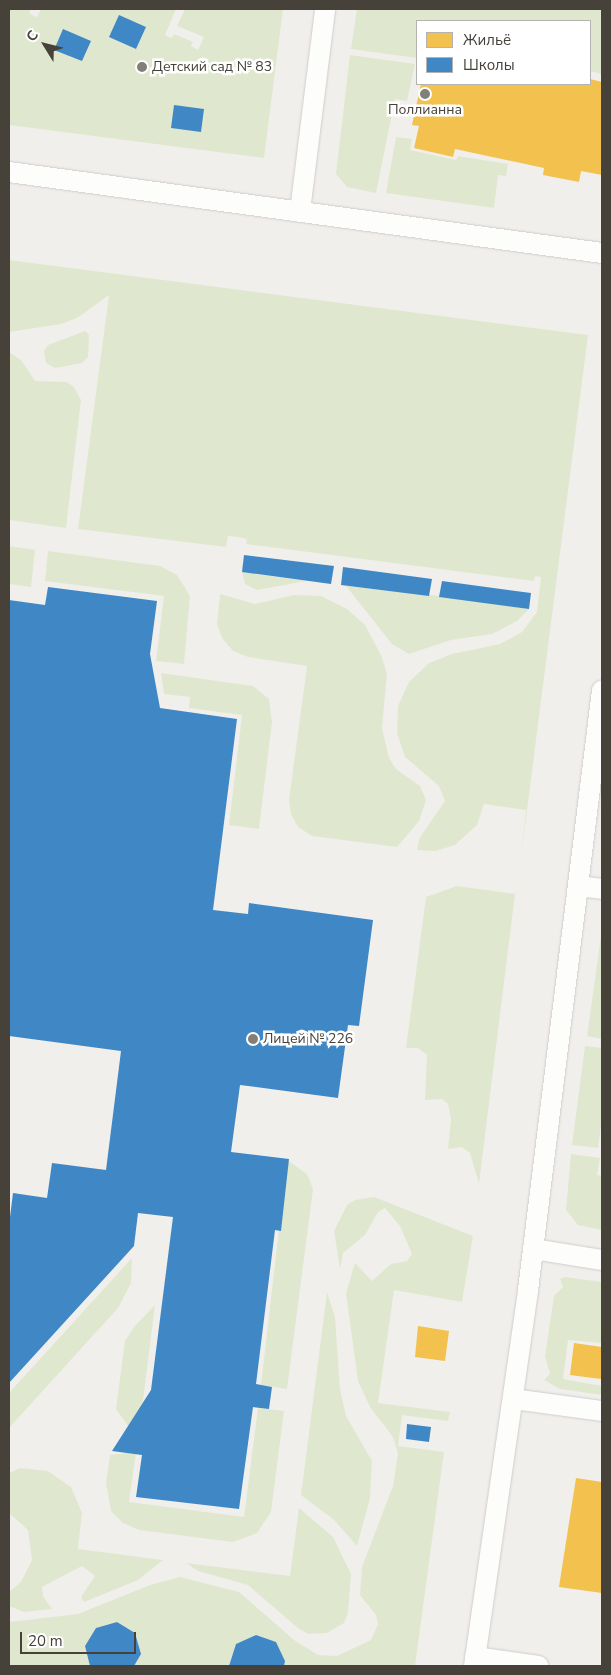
<!DOCTYPE html>
<meta charset="utf-8">
<style>
body{margin:0}
#map{position:relative;width:611px;height:1675px;overflow:hidden;background:#f1efec;font-family:"Nunito Sans",sans-serif}
div>[style]{position:absolute}
[style*='--x']{left:calc(var(--x)*1px);top:calc(var(--y)*1px);width:calc(var(--w)*1px);rotate:calc(var(--a)*1deg)}
.green>*{inset:0;background:#dfe8cf}
.homes>*{inset:0;background:#f2c14e}
.schools>*{inset:0;background:#3f88c5}
.roads{filter:drop-shadow(0 0 1px #cfcdca) drop-shadow(0 0 1px #cfcdca)}
.lane>*{height:20px;margin:-10px;padding:0 10px;transform-origin:10px;border-radius:10px;background:#fdfdfc}
.dots>*{width:14px;height:14px;translate:-50% -50%;box-sizing:border-box;border:2px solid #fff;border-radius:50%}
span{translate:-50% -50%;white-space:nowrap;text-align:center;line-height:1.15;-webkit-text-stroke:5px #fff;paint-order:stroke}
.poi-label{font-size:14px;color:#464139}
.left{translate:0 -50%;text-align:left}
.frame{position:absolute;inset:0;border:10px solid #464139;pointer-events:none}
.legend{position:absolute;left:416px;top:20px;width:175px;height:65px;box-sizing:border-box;background:#fff;border:1px solid #b5b3b0;margin:0;padding:6px 9px;list-style:none;font-size:15px;color:#464139}
.legend li{display:flex;align-items:center;gap:10px;height:25px}
.legend b{width:25px;border:1px solid #b5b3b0}
.north{position:absolute;left:20px;top:20px;width:50px;height:50px;-webkit-text-stroke:4px #fff;paint-order:stroke;rotate:306deg;font-size:14px;font-weight:700;line-height:20px;text-align:center;color:#464139}
.north::after{content:'';display:block;margin:auto;width:18px;height:22px;background:#464139;clip-path:polygon(50% 0,100% 100%,50% 72%,0 100%)}
.scale{position:absolute;left:20px;top:1632px;width:116px;height:22px;box-sizing:border-box;border:2px solid #464139;border-top:0;padding-left:6px;font-size:15px;line-height:18px;white-space:nowrap;color:#464139;-webkit-text-stroke:4px #fff;paint-order:stroke}
</style>
<div id="map">
<div class="green">
<div style="clip-path:polygon(9px 9px,30px 9px,30px 14px,37px 17px,41px 9px,176px 9px,165px 35px,172px 38px,174px 34px,193px 42px,191px 46px,198px 50px,204px 37px,177px 26px,185px 9px,283px 9px,264px 158px,9px 125px)"></div>
<div style="clip-path:polygon(357px 9px,602px 9px,602px 74px,590px 71px,590px 21px,417px 21px,417px 58px,351px 49px)"></div>
<div style="clip-path:polygon(350px 55px,415px 64px,407px 101px,395px 99px,376px 193px,347px 187px,336px 174px)"></div>
<div style="clip-path:polygon(396px 137px,412px 139px,410px 150px,456px 160px,458px 156px,508px 164px,506px 176px,498px 175px,494px 208px,386px 193px)"></div>
<div style="clip-path:polygon(9px 260px,588px 335px,521px 857px,526px 810px,484px 804px,477px 825px,455px 845px,435px 851px,417px 850px,420px 837px,445px 801px,439px 786px,405px 757px,397px 733px,398px 706px,409px 682px,429px 663px,452px 654px,500px 644px,522px 632px,537px 612px,541px 577px,535px 576px,534px 581px,246px 544px,247px 539px,237px 537px,228px 536px,226px 547px,78px 529px,109px 295px,77px 318px,61px 324px,9px 332px)"></div>
<div style="clip-path:polygon(85px 331px,89px 335px,88px 357px,82px 363px,55px 368px,46px 363px,44px 351px,48px 345px)"></div>
<div style="clip-path:polygon(9px 352px,21px 360px,35px 381px,67px 382px,74px 387px,81px 400px,66px 528px,9px 520px)"></div>
<div style="clip-path:polygon(9px 546px,35px 550px,31px 587px,9px 584px)"></div>
<div style="clip-path:polygon(48px 551px,160px 566px,177px 575px,190px 596px,184px 664px,156px 661px,164px 596px,45px 581px)"></div>
<div style="clip-path:polygon(242px 572px,306px 581px,257px 590px,245px 584px)"></div>
<div style="clip-path:polygon(346px 586px,439px 596px,529px 609px,517px 621px,492px 634px,451px 640px,409px 654px,392px 644px)"></div>
<div style="clip-path:polygon(220px 594px,255px 604px,294px 595px,321px 596px,347px 609px,365px 625px,381px 655px,387px 674px,382px 728px,389px 758px,396px 769px,420px 786px,426px 800px,419px 821px,397px 847px,312px 836px,298px 827px,291px 814px,289px 800px,307px 666px,248px 657px,233px 651px,222px 638px,217px 624px)"></div>
<div style="clip-path:polygon(161px 673px,253px 686px,269px 699px,272px 722px,259px 829px,229px 825px,242px 715px,189px 708px,190px 697px,164px 694px)"></div>
<div style="clip-path:polygon(457px 886px,515px 894px,479px 1184px,470px 1153px,462px 1147px,448px 1149px,451px 1119px,448px 1104px,442px 1099px,425px 1100px,427px 1055px,418px 1048px,406px 1048px,426px 897px)"></div>
<div style="clip-path:polygon(602px 929px,602px 1039px,587px 1036px)"></div>
<div style="clip-path:polygon(585px 1046px,602px 1048px,602px 1117px,598px 1148px,572px 1145px)"></div>
<div style="clip-path:polygon(571px 1154px,600px 1158px,597px 1175px,602px 1176px,602px 1230px,578px 1225px,566px 1210px)"></div>
<div style="clip-path:polygon(287px 1160px,307px 1174px,313px 1189px,287px 1389px,261px 1385px)"></div>
<div style="clip-path:polygon(374px 1197px,473px 1236px,462px 1302px,394px 1290px,378px 1403px,450px 1412px,448px 1421px,402px 1415px,398px 1446px,444px 1452px,415px 1666px,284px 1666px,285px 1661px,276px 1642px,256px 1635px,236px 1644px,229px 1666px,134px 1666px,141px 1654px,135px 1633px,117px 1622px,96px 1628px,85px 1646px,90px 1666px,9px 1666px,9px 1622px,78px 1614px,150px 1585px,180px 1577px,239px 1592px,294px 1640px,318px 1655px,337px 1656px,371px 1640px,378px 1624px,376px 1615px,360px 1595px,362px 1567px,393px 1486px,398px 1453px,393px 1437px,370px 1407px,358px 1381px,346px 1293px,355px 1263px,372px 1281px,391px 1264px,407px 1261px,412px 1254px,400px 1226px,385px 1208px,378px 1212px,365px 1235px,343px 1253px,340px 1269px,334px 1231px,347px 1205px,355px 1200px)"></div>
<div style="clip-path:polygon(132px 1258px,131px 1283px,118px 1308px,9px 1428px,9px 1393px)"></div>
<div style="clip-path:polygon(565px 1277px,602px 1282px,602px 1343px,568px 1340px,563px 1379px,602px 1386px,602px 1395px,560px 1389px,544px 1380px,550px 1374px,545px 1356px,554px 1296px,563px 1287px,560px 1279px)"></div>
<div style="clip-path:polygon(327px 1292px,335px 1317px,340px 1389px,346px 1416px,372px 1461px,370px 1498px,357px 1546px,334px 1520px,301px 1495px)"></div>
<div style="clip-path:polygon(155px 1305px,138px 1440px,116px 1409px,125px 1341px,134px 1327px)"></div>
<div style="clip-path:polygon(258px 1408px,284px 1411px,271px 1512px,257px 1533px,233px 1542px,139px 1530px,123px 1523px,111px 1511px,106px 1483px,110px 1455px,136px 1452px,129px 1502px,244px 1517px)"></div>
<div style="clip-path:polygon(20px 1468px,48px 1471px,71px 1487px,82px 1513px,78px 1549px,163px 1560px,138px 1580px,84px 1602px,81px 1597px,95px 1576px,82px 1566px,42px 1587px,43px 1596px,52px 1609px,24px 1612px,9px 1606px,9px 1592px,21px 1582px,32px 1560px,28px 1530px,9px 1513px,9px 1473px)"></div>
<div style="clip-path:polygon(299px 1508px,333px 1537px,351px 1574px,348px 1613px,344px 1623px,327px 1633px,309px 1634px,299px 1629px,248px 1585px,198px 1571px,186px 1563px,290px 1576px)"></div>
</div>
<div class="homes">
<div style="clip-path:polygon(590px 79px,602px 82px,602px 175px,581px 171px,579px 182px,543px 175px,544px 168px,455px 149px,453px 157px,414px 148px,419px 126px,412px 125px,421px 84px,590px 84px)"></div>
<div style="clip-path:polygon(418px 1326px,449px 1331px,445px 1361px,415px 1357px)"></div>
<div style="clip-path:polygon(574px 1343px,602px 1347px,601px 1379px,570px 1375px)"></div>
<div style="clip-path:polygon(576px 1478px,602px 1482px,602px 1593px,559px 1587px)"></div>
</div>
<div class="schools">
<div style="clip-path:polygon(119px 15px,146px 27px,136px 49px,109px 37px)"></div>
<div style="clip-path:polygon(63px 29px,91px 41px,82px 61px,54px 50px)"></div>
<div style="clip-path:polygon(174px 105px,204px 109px,201px 132px,171px 128px)"></div>
<div style="clip-path:polygon(244px 555px,334px 566px,331px 584px,242px 572px)"></div>
<div style="clip-path:polygon(343px 567px,432px 579px,429px 596px,341px 585px)"></div>
<div style="clip-path:polygon(442px 581px,531px 593px,529px 609px,439px 597px)"></div>
<div style="clip-path:polygon(48px 587px,157px 601px,150px 654px,160px 708px,237px 719px,213px 910px,248px 914px,249px 903px,373px 920px,359px 1026px,348px 1025px,338px 1098px,240px 1085px,231px 1152px,289px 1159px,281px 1231px,275px 1230px,256px 1384px,272px 1387px,269px 1409px,253px 1407px,239px 1509px,136px 1497px,142px 1455px,112px 1451px,151px 1390px,173px 1217px,138px 1213px,134px 1246px,9px 1383px,9px 1225px,13px 1193px,47px 1198px,52px 1163px,106px 1170px,121px 1051px,9px 1036px,9px 600px,45px 605px)"></div>
<div style="clip-path:polygon(407px 1424px,431px 1427px,429px 1442px,406px 1439px)"></div>
<div style="clip-path:polygon(117px 1622px,135px 1633px,141px 1654px,134px 1666px,90px 1666px,85px 1646px,96px 1628px)"></div>
<div style="clip-path:polygon(256px 1635px,276px 1642px,285px 1661px,284px 1666px,229px 1666px,236px 1644px)"></div>
</div>
<div class="roads">
<div class="lane">
<div style="--x:9;--y:172;--w:599;--a:7.78"></div>
<div style="--x:300;--y:211;--w:204;--a:-82.9"></div>
<div style="--x:578;--y:886;--w:24;--a:7"></div>
<div style="--x:533;--y:1249;--w:70;--a:9.1"></div>
<div style="--x:513;--y:1399;--w:90;--a:7.7"></div>
<div style="--x:475;--y:1657;--w:64;--a:8.1"></div>
<div style="--x:474;--y:1666;--w:380;--a:-81.8"></div>
<div style="--x:528;--y:1290;--w:604;--a:-82.96"></div>
</div>
</div>
<div class="dots">
<div style="left:142px;top:67px;background:#827e78"></div>
<div style="left:425px;top:94px;background:#827e78"></div>
<div style="left:253px;top:1039px;background:#827e78"></div>
</div>
<div class="poi-label">
<span class="left" style="left:152px;top:67px">Детский сад № 83</span>
<span style="left:425px;top:110px">Поллианна</span>
<span class="left" style="left:263px;top:1039px">Лицей № 226</span>
</div>
<div class="frame"></div>
<ul class="legend">
<li><b style="height:14px;background:#f2c14e"></b>Жильё</li>
<li><b style="height:14px;background:#3f88c5"></b>Школы</li>
</ul>
<div class="north">С</div>
<div class="scale">20 m</div>
</div>
